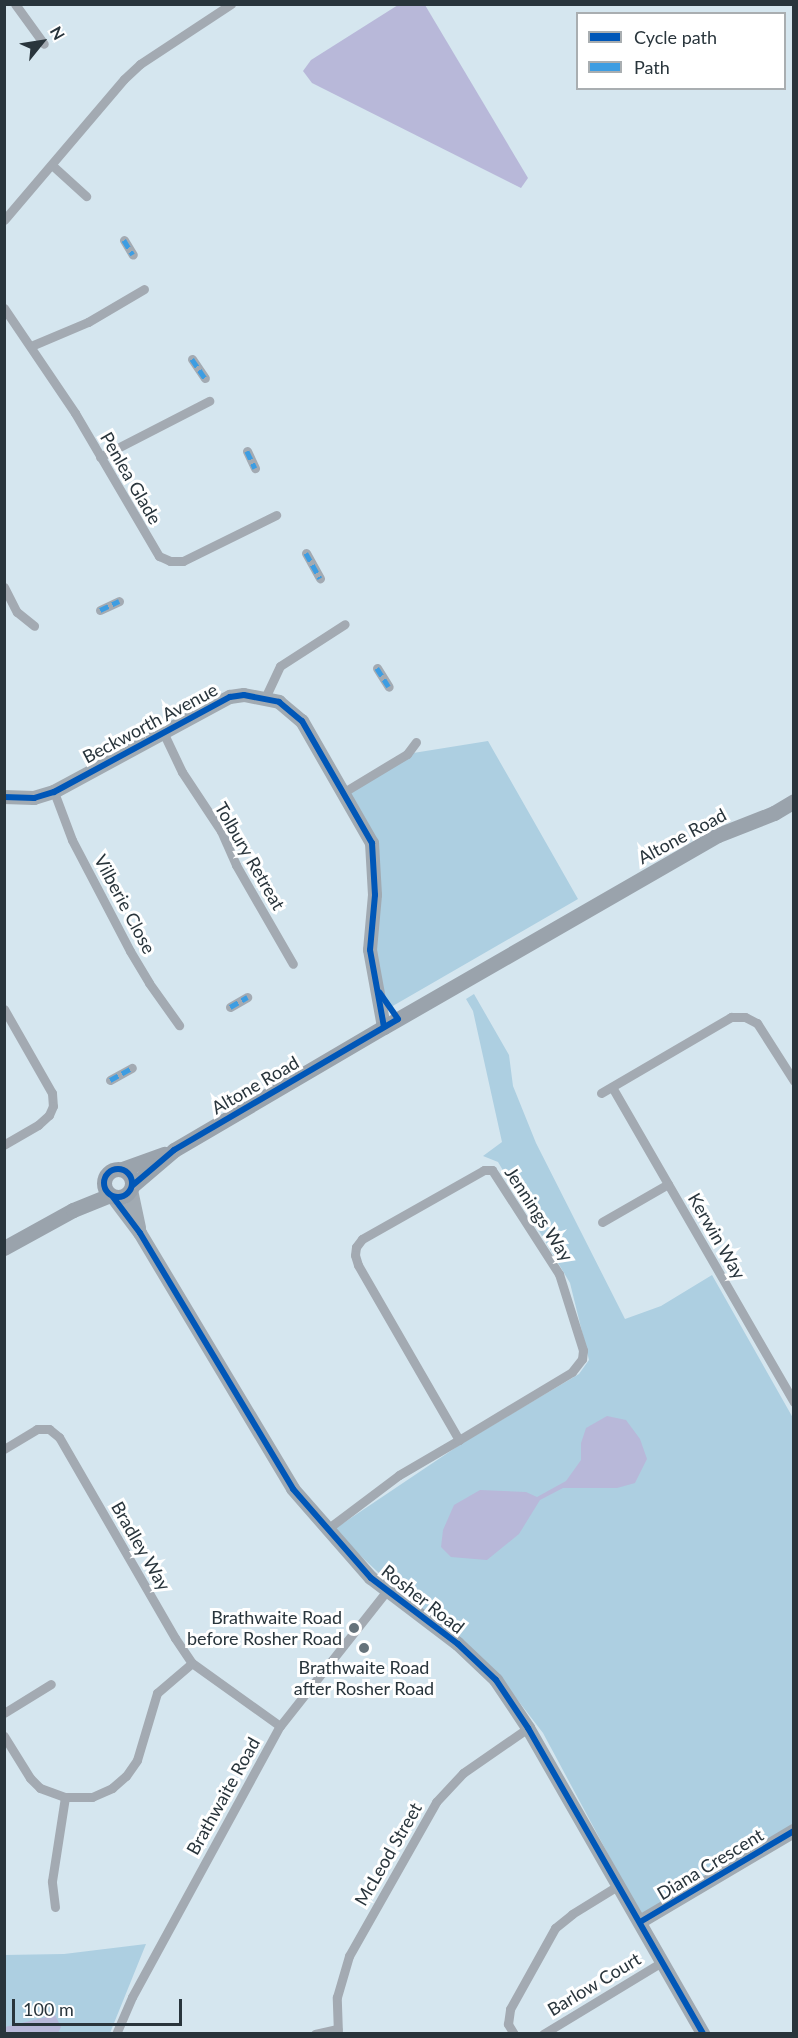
<!DOCTYPE html>
<style>
body{margin:0}
#map{position:relative;width:798px;height:2038px;overflow:hidden;background:#d5e6ef;font-family:Lato,sans-serif}
div>[style]{position:absolute}
[style*='--x']{left:calc(var(--x)*1px);top:calc(var(--y)*1px);width:calc(var(--w)*1px);rotate:calc(var(--a)*1deg)}
.green>*{inset:0;background:#adcfe1}
.water>*{inset:0;background:#b8b8d9}
.street>*{height:9px;margin:-4.5px;padding:0 4.5px;transform-origin:4.5px;border-radius:4.5px;background:#a3aab2}
.secondary>*{height:14px;margin:-7px;padding:0 7px;transform-origin:7px;border-radius:7px;background:#a1aab2}
.primary>*{height:15px;margin:-7.5px;padding:0 7.5px;transform-origin:7.5px;border-radius:7.5px;background:#9aa3ac}
.primary>.ring{margin:-7.5px;padding:0;box-sizing:content-box;background:none;border:15px solid #9aa3ac;border-radius:50%}
.quiet>*{height:4.5px;margin-top:-2.25px;transform-origin:0;background:repeating-linear-gradient(90deg,#3d9de2 0 9px,transparent 0 13.5px)}
.cycleway>*{height:6px;margin:-3px;padding:0 3px;transform-origin:3px;border-radius:3px;background:#0057b8}
.cycleway>.ring{margin:-3px;padding:0;box-sizing:content-box;background:none;border:6px solid #0057b8;border-radius:50%}
.dots>*{width:16px;height:16px;translate:-50% -50%;box-sizing:border-box;border:3px solid #fff;border-radius:50%}
span{translate:-50% -50%;white-space:nowrap;text-align:center;line-height:1.15;-webkit-text-stroke:6px #fff;paint-order:stroke}
.street-label{font-size:18px;color:#29353c}
.poi-label{font-size:18px;color:#29353c}
.right{translate:-100% -50%;text-align:right}
.frame{position:absolute;inset:0;border:6px solid #29353c;pointer-events:none}
.legend{position:absolute;left:576px;top:12px;width:210px;height:78px;box-sizing:border-box;background:#fff;border:2px solid #a9aeb1;margin:0;padding:8px 10px;list-style:none;font-size:18px;color:#29353c}
.legend li{display:flex;align-items:center;gap:12px;height:30px}
.legend b{width:30px;border:2px solid #a9aeb1}
.north{position:absolute;left:12px;top:12px;width:60px;height:60px;-webkit-text-stroke:4px #fff;paint-order:stroke;rotate:60deg;font-size:16px;font-weight:700;line-height:24px;text-align:center;color:#29353c}
.north::after{content:'';display:block;margin:auto;width:21px;height:27px;background:#29353c;clip-path:polygon(50% 0,100% 100%,50% 72%,0 100%)}
.scale{position:absolute;left:12px;top:1999px;width:170px;height:27px;box-sizing:border-box;border:3px solid #29353c;border-top:0;padding-left:8px;font-size:18px;line-height:21px;white-space:nowrap;color:#29353c;-webkit-text-stroke:4px #fff;paint-order:stroke}
</style>
<div id="map">
<div class="green">
<div style="clip-path:polygon(488px 741px,578px 899px,391px 1007px,380px 993px,370px 950px,375px 857px,344px 792px,407px 754px)"></div>
<div style="clip-path:polygon(474px 994px,509px 1055px,513px 1086px,536px 1143px,625px 1319px,661px 1306px,712px 1275px,793px 1418px,793px 1831px,644px 1921px,543px 1733px,500px 1677px,397px 1590px,333px 1530px,461px 1444px,579px 1374px,589px 1360px,570px 1283px,498px 1162px,483px 1156px,502px 1142px,473px 1011px,466px 999px)"></div>
<div style="clip-path:polygon(146px 1944px,110px 2033px,5px 2033px,4px 1955px,64px 1954px)"></div>
</div>
<div class="water">
<div style="clip-path:polygon(398px 5px,425px 5px,528px 178px,521px 188px,312px 83px,303px 71px,311px 60px)"></div>
<div style="clip-path:polygon(607px 1416px,626px 1420px,640px 1439px,647px 1459px,635px 1483px,617px 1488px,563px 1488px,540px 1500px,519px 1534px,487px 1560px,451px 1557px,441px 1547px,443px 1530px,454px 1505px,480px 1490px,526px 1492px,537px 1497px,566px 1481px,581px 1460px,581px 1443px,586px 1428px)"></div>
<div style="clip-path:polygon(55px 2015px,61px 2027px,58px 2033px,5px 2033px,5px 2027px)"></div>
</div>
<div class="street">
<div style="--x:15;--y:4;--w:49;--a:54.1"></div>
<div style="--x:53;--y:166;--w:45;--a:42.3"></div>
<div style="--x:4;--y:220;--w:185;--a:-49.6"></div>
<div style="--x:124;--y:79;--w:22;--a:-43"></div>
<div style="--x:140;--y:64;--w:109;--a:-33.4"></div>
<div style="--x:124;--y:240;--w:17;--a:59"></div>
<div style="--x:4;--y:308;--w:127;--a:55.9"></div>
<div style="--x:75;--y:413;--w:166;--a:59.6"></div>
<div style="--x:159;--y:556;--w:12;--a:24"></div>
<div style="--x:170;--y:561;--w:13;--a:0"></div>
<div style="--x:183;--y:561;--w:104;--a:-26.3"></div>
<div style="--x:31;--y:346;--w:62;--a:-22.8"></div>
<div style="--x:88;--y:322;--w:65;--a:-30.5"></div>
<div style="--x:192;--y:359;--w:23;--a:56"></div>
<div style="--x:247;--y:451;--w:19;--a:65"></div>
<div style="--x:100;--y:457;--w:123;--a:-27.2"></div>
<div style="--x:306;--y:553;--w:29;--a:61"></div>
<div style="--x:4;--y:587;--w:28;--a:63"></div>
<div style="--x:17;--y:612;--w:22;--a:39"></div>
<div style="--x:100;--y:610;--w:21;--a:-25"></div>
<div style="--x:377;--y:668;--w:22;--a:58"></div>
<div style="--x:265;--y:698;--w:35;--a:-65"></div>
<div style="--x:280;--y:666;--w:77;--a:-32.9"></div>
<div style="--x:163;--y:732;--w:44;--a:64.6"></div>
<div style="--x:182;--y:772;--w:71;--a:56.5"></div>
<div style="--x:221;--y:831;--w:37;--a:66"></div>
<div style="--x:236;--y:865;--w:114;--a:60.1"></div>
<div style="--x:54;--y:792;--w:51;--a:69.4"></div>
<div style="--x:72;--y:840;--w:125;--a:62.4"></div>
<div style="--x:130;--y:951;--w:37;--a:59"></div>
<div style="--x:149;--y:983;--w:52;--a:54.5"></div>
<div style="--x:344;--y:792;--w:74;--a:-31.1"></div>
<div style="--x:407;--y:754;--w:15;--a:-53"></div>
<div style="--x:230;--y:1007;--w:20;--a:-30"></div>
<div style="--x:4;--y:1009;--w:97;--a:60.3"></div>
<div style="--x:52;--y:1093;--w:13;--a:86"></div>
<div style="--x:53;--y:1106;--w:10;--a:114"></div>
<div style="--x:49;--y:1115;--w:15;--a:138"></div>
<div style="--x:38;--y:1125;--w:39;--a:150"></div>
<div style="--x:110;--y:1080;--w:25;--a:-29"></div>
<div style="--x:612;--y:1087;--w:364;--a:60"></div>
<div style="--x:601;--y:1093;--w:151;--a:-30.3"></div>
<div style="--x:731;--y:1017;--w:14;--a:0"></div>
<div style="--x:745;--y:1017;--w:13;--a:27"></div>
<div style="--x:757;--y:1023;--w:69;--a:57.5"></div>
<div style="--x:602;--y:1222;--w:76;--a:-29.9"></div>
<div style="--x:4;--y:1449;--w:39;--a:-31"></div>
<div style="--x:37;--y:1429;--w:12;--a:0"></div>
<div style="--x:49;--y:1429;--w:13;--a:39"></div>
<div style="--x:59;--y:1437;--w:232;--a:60"></div>
<div style="--x:175;--y:1638;--w:30;--a:56"></div>
<div style="--x:192;--y:1663;--w:108;--a:35.6"></div>
<div style="--x:326;--y:1530;--w:91;--a:-37"></div>
<div style="--x:399;--y:1475;--w:69;--a:-30.3"></div>
<div style="--x:459;--y:1440;--w:202;--a:-120"></div>
<div style="--x:358;--y:1265;--w:10;--a:-107"></div>
<div style="--x:355;--y:1255;--w:8;--a:-83"></div>
<div style="--x:356;--y:1247;--w:10;--a:-53"></div>
<div style="--x:362;--y:1239;--w:140;--a:-29.5"></div>
<div style="--x:484;--y:1170;--w:8;--a:0"></div>
<div style="--x:492;--y:1170;--w:124;--a:57.2"></div>
<div style="--x:559;--y:1274;--w:80;--a:72.5"></div>
<div style="--x:583;--y:1350;--w:9;--a:96"></div>
<div style="--x:582;--y:1359;--w:16;--a:128"></div>
<div style="--x:572;--y:1372;--w:132;--a:149"></div>
<div style="--x:4;--y:1713;--w:55;--a:-31.7"></div>
<div style="--x:4;--y:1736;--w:49;--a:58.2"></div>
<div style="--x:30;--y:1778;--w:14;--a:45"></div>
<div style="--x:40;--y:1788;--w:27;--a:20"></div>
<div style="--x:65;--y:1797;--w:27;--a:0"></div>
<div style="--x:92;--y:1797;--w:22;--a:-24"></div>
<div style="--x:112;--y:1788;--w:18;--a:-41"></div>
<div style="--x:126;--y:1776;--w:19;--a:-55"></div>
<div style="--x:137;--y:1760;--w:70;--a:-73.4"></div>
<div style="--x:157;--y:1693;--w:46;--a:-40.6"></div>
<div style="--x:55;--y:1907;--w:26;--a:-97"></div>
<div style="--x:52;--y:1881;--w:85;--a:-81.2"></div>
<div style="--x:116;--y:2034;--w:40;--a:-66.6"></div>
<div style="--x:132;--y:1997;--w:309;--a:-61.4"></div>
<div style="--x:280;--y:1726;--w:171;--a:-51.7"></div>
<div style="--x:315;--y:2034;--w:23;--a:-13"></div>
<div style="--x:338;--y:2034;--w:37;--a:-92"></div>
<div style="--x:337;--y:1997;--w:43;--a:-73.7"></div>
<div style="--x:349;--y:1956;--w:177;--a:-60.5"></div>
<div style="--x:436;--y:1802;--w:40;--a:-47"></div>
<div style="--x:463;--y:1773;--w:79;--a:-34.7"></div>
<div style="--x:514;--y:2034;--w:12;--a:-121"></div>
<div style="--x:508;--y:2024;--w:15;--a:-82"></div>
<div style="--x:510;--y:2009;--w:93;--a:-60.9"></div>
<div style="--x:555;--y:1928;--w:22;--a:-39"></div>
<div style="--x:572;--y:1914;--w:55;--a:-31.7"></div>
<div style="--x:543;--y:2034;--w:139;--a:-31.2"></div>
</div>
<div class="secondary">
<div style="--x:4;--y:797;--w:30;--a:2"></div>
<div style="--x:34;--y:798;--w:21;--a:-17"></div>
<div style="--x:54;--y:792;--w:200;--a:-28.4"></div>
<div style="--x:230;--y:697;--w:14;--a:-8"></div>
<div style="--x:244;--y:695;--w:36;--a:11"></div>
<div style="--x:279;--y:702;--w:30;--a:40"></div>
<div style="--x:302;--y:721;--w:141;--a:60.2"></div>
<div style="--x:372;--y:843;--w:52;--a:86.7"></div>
<div style="--x:375;--y:895;--w:55;--a:95.2"></div>
<div style="--x:370;--y:950;--w:78;--a:79.7"></div>
<div style="--x:131;--y:1190;--w:39;--a:78"></div>
<div style="--x:113;--y:1197;--w:45;--a:53.1"></div>
<div style="--x:140;--y:1233;--w:298;--a:59.1"></div>
<div style="--x:293;--y:1489;--w:118;--a:48.8"></div>
<div style="--x:371;--y:1578;--w:109;--a:37.2"></div>
<div style="--x:458;--y:1644;--w:52;--a:43.5"></div>
<div style="--x:496;--y:1680;--w:58;--a:56.3"></div>
<div style="--x:528;--y:1728;--w:353;--a:60.2"></div>
<div style="--x:640;--y:1922;--w:179;--a:-30.6"></div>
</div>
<div class="primary">
<div class="ring" style="left:104px;top:1169px;width:13px;height:13px"></div>
<div style="--x:122;--y:1169;--w:45;--a:-19.7"></div>
<div style="--x:133;--y:1185;--w:54;--a:-40.5"></div>
<div style="--x:174;--y:1150;--w:243;--a:-30.4"></div>
<div style="--x:384;--y:1027;--w:385;--a:-29.9"></div>
<div style="--x:718;--y:835;--w:60;--a:-21.4"></div>
<div style="--x:774;--y:813;--w:23;--a:-31"></div>
<div style="--x:4;--y:1248;--w:79;--a:-28.8"></div>
<div style="--x:73;--y:1210;--w:40;--a:-22"></div>
</div>
<div class="quiet">
<div style="--x:124;--y:240;--w:17;--a:59"></div>
<div style="--x:192;--y:359;--w:23;--a:56"></div>
<div style="--x:247;--y:451;--w:19;--a:65"></div>
<div style="--x:306;--y:553;--w:29;--a:61"></div>
<div style="--x:100;--y:610;--w:21;--a:-25"></div>
<div style="--x:377;--y:668;--w:22;--a:58"></div>
<div style="--x:230;--y:1007;--w:20;--a:-30"></div>
<div style="--x:110;--y:1080;--w:25;--a:-29"></div>
</div>
<div class="cycleway">
<div style="--x:4;--y:797;--w:30;--a:2"></div>
<div style="--x:34;--y:798;--w:21;--a:-17"></div>
<div style="--x:54;--y:792;--w:200;--a:-28.4"></div>
<div style="--x:230;--y:697;--w:14;--a:-8"></div>
<div style="--x:244;--y:695;--w:36;--a:11"></div>
<div style="--x:279;--y:702;--w:30;--a:40"></div>
<div style="--x:302;--y:721;--w:141;--a:60.2"></div>
<div style="--x:372;--y:843;--w:52;--a:86.7"></div>
<div style="--x:375;--y:895;--w:55;--a:95.2"></div>
<div style="--x:370;--y:950;--w:78;--a:79.7"></div>
<div class="ring" style="left:104px;top:1169px;width:22px;height:22px"></div>
<div style="--x:133;--y:1185;--w:54;--a:-40.5"></div>
<div style="--x:174;--y:1150;--w:259;--a:-30.3"></div>
<div style="--x:398;--y:1019;--w:32;--a:-125"></div>
<div style="--x:113;--y:1197;--w:45;--a:53.1"></div>
<div style="--x:140;--y:1233;--w:298;--a:59.1"></div>
<div style="--x:293;--y:1489;--w:118;--a:48.8"></div>
<div style="--x:371;--y:1578;--w:109;--a:37.2"></div>
<div style="--x:458;--y:1644;--w:52;--a:43.5"></div>
<div style="--x:496;--y:1680;--w:58;--a:56.3"></div>
<div style="--x:528;--y:1728;--w:353;--a:60.2"></div>
<div style="--x:640;--y:1922;--w:179;--a:-30.6"></div>
</div>
<div class="dots">
<div style="left:354px;top:1628px;background:#65737b"></div>
<div style="left:364px;top:1648px;background:#65737b"></div>
</div>
<div class="street-label">
<span style="left:131px;top:478px;rotate:60deg">Penlea Glade</span>
<span style="left:150px;top:723px;rotate:-28deg">Beckworth Avenue</span>
<span style="left:682px;top:836px;rotate:-28deg">Altone Road</span>
<span style="left:250px;top:856px;rotate:60deg">Tolbury Retreat</span>
<span style="left:125px;top:904px;rotate:62deg">Vilberie Close</span>
<span style="left:255px;top:1085px;rotate:-30deg">Altone Road</span>
<span style="left:539px;top:1214px;rotate:57deg">Jennings Way</span>
<span style="left:717px;top:1236px;rotate:60deg">Kerwin Way</span>
<span style="left:141px;top:1546px;rotate:60deg">Bradley Way</span>
<span style="left:423px;top:1599px;rotate:38deg">Rosher Road</span>
<span style="left:223px;top:1796px;rotate:-61deg">Brathwaite Road</span>
<span style="left:388px;top:1854px;rotate:-60deg">McLeod Street</span>
<span style="left:710px;top:1864px;rotate:-31deg">Diana Crescent</span>
<span style="left:594px;top:1984px;rotate:-31deg">Barlow Court</span>
</div>
<div class="poi-label">
<span class="right" style="left:342px;top:1628px">Brathwaite Road<br>before Rosher Road</span>
<span style="left:364px;top:1678px">Brathwaite Road<br>after Rosher Road</span>
</div>
<div class="frame"></div>
<ul class="legend">
<li><b style="height:8px;background:#0057b8"></b>Cycle path</li>
<li><b style="height:8px;background:#3d9de2"></b>Path</li>
</ul>
<div class="north">N</div>
<div class="scale">100 m</div>
</div>
